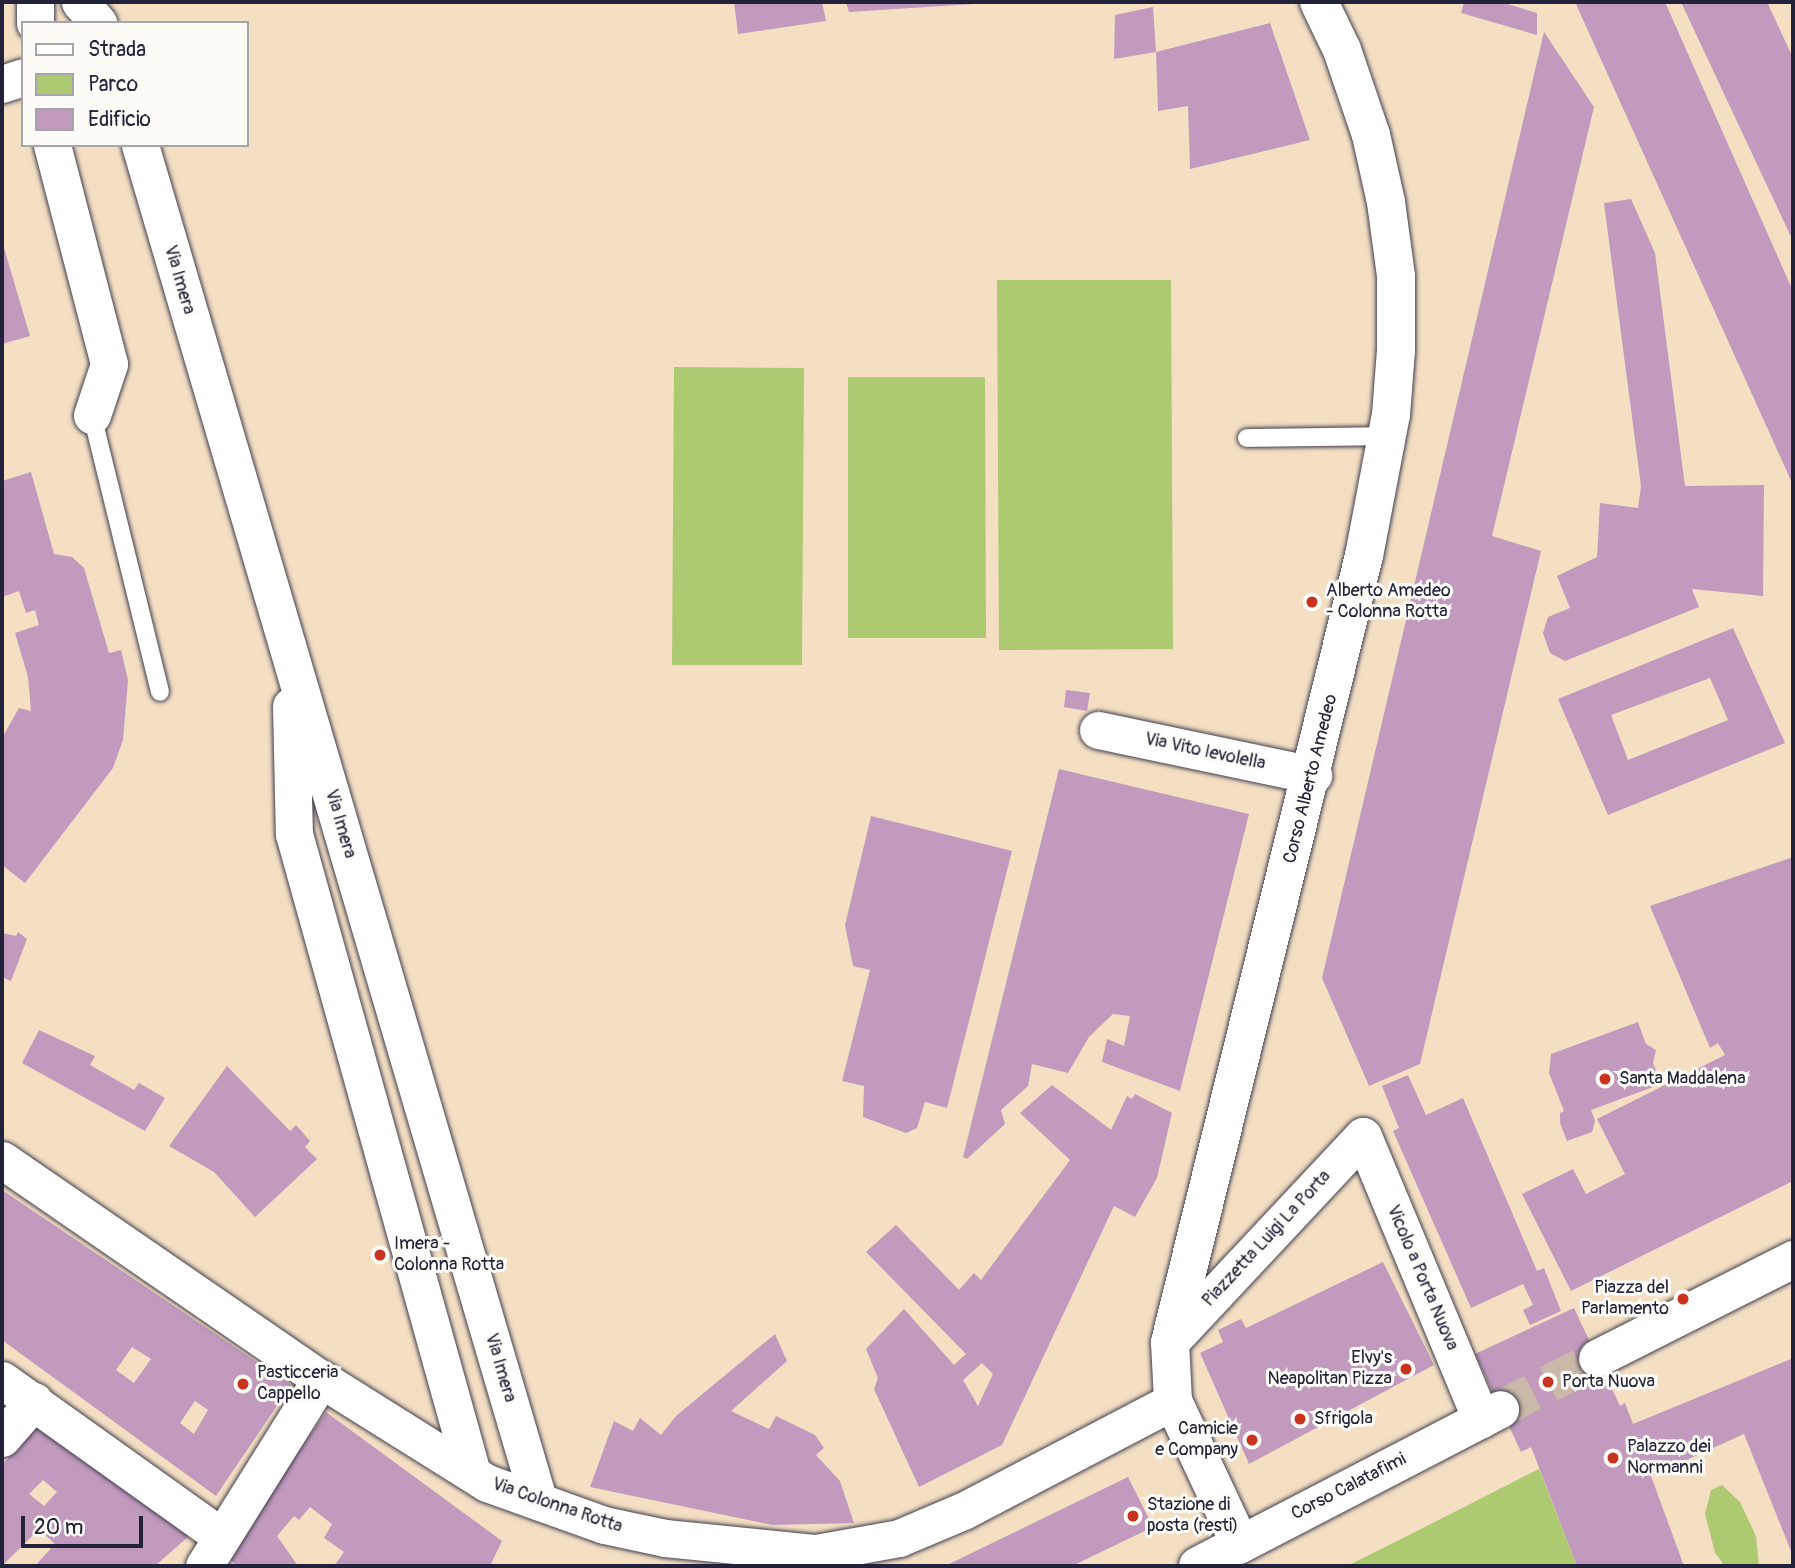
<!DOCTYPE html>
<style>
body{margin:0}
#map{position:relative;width:1795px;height:1568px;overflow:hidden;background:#f4dfc3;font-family:Pangolin,sans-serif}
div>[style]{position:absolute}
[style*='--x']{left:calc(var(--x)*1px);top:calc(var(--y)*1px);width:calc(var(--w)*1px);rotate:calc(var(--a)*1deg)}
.green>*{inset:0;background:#adca71}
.building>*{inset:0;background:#c29abe}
.street-tunnel>*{height:37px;margin-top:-18.5px;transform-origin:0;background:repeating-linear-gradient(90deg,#cab9a8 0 37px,transparent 0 55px)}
.roads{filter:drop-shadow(0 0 2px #423e4f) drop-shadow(0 0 2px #423e4f)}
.lane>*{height:18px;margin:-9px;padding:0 9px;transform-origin:9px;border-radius:9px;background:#fff}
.street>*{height:37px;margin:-18.5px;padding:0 18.5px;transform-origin:18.5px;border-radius:18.5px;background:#fff}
.secondary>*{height:38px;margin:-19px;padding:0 19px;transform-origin:19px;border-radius:19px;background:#fff}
.dots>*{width:19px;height:19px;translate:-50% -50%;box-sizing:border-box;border:4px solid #fdfcf7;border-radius:50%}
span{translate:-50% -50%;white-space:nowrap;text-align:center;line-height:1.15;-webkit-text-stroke:6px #fdfcf7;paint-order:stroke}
.street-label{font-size:18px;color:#22223b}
.poi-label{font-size:18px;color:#22223b}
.left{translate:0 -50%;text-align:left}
.right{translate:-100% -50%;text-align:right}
.frame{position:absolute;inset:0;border:4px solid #22223b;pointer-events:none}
.legend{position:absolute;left:21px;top:21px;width:228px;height:126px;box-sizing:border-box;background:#fdfcf7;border:2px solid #a5a5ac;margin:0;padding:9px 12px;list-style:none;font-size:21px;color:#22223b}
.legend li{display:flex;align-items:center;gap:14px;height:35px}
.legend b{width:35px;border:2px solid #a5a5ac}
.scale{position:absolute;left:21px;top:1516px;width:122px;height:32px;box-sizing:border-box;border:4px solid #22223b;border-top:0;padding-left:9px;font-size:21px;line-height:24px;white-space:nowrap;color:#22223b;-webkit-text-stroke:5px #fdfcf7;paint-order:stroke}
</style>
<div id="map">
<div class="green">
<div style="clip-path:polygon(997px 280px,1171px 280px,1173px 649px,999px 650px)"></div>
<div style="clip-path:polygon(674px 367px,804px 368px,802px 665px,672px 665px)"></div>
<div style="clip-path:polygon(848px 377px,985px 377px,986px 638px,848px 638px)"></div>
<div style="clip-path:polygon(1539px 1469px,1577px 1566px,1347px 1566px,1405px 1537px)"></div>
<div style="clip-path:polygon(1722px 1485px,1740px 1502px,1756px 1536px,1759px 1566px,1725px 1566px,1715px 1553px,1705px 1514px,1711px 1490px)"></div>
</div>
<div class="building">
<div style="clip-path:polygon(734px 2px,822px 2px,826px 21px,738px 34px)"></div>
<div style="clip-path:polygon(846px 2px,974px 2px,974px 4px,849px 12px)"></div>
<div style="clip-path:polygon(1464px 2px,1501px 2px,1537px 13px,1537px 35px,1461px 13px)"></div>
<div style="clip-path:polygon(1575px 2px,1665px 2px,1793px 291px,1793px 485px)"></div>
<div style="clip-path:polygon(1681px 2px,1767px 2px,1793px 58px,1793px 241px)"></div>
<div style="clip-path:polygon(1153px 7px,1156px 52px,1270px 23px,1310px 140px,1190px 169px,1188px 106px,1158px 111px,1156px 52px,1114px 59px,1115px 15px)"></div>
<div style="clip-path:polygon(1544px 32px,1594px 107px,1492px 536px,1541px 551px,1420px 1064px,1369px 1086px,1322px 978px)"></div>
<div style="clip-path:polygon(1631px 199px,1655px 253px,1685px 486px,1764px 485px,1763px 596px,1692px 589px,1699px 607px,1565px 661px,1550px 653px,1543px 633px,1548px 617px,1570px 608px,1557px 576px,1597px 557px,1600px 503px,1638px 508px,1641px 486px,1604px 203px)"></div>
<div style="clip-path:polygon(2px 241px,30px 336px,2px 344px)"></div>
<div style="clip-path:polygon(31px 472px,54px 554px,72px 557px,84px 568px,109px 653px,121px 650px,128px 680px,123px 740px,113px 768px,25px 883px,2px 865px,2px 738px,19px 708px,31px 711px,28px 677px,15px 633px,39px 625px,35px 610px,26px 613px,19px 591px,2px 597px,2px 481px)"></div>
<div style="clip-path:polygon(evenodd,1733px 628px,1785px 743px,1608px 815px,1558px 699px,1733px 628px,1710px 678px,1728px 720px,1628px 760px,1611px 715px,1710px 678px)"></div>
<div style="clip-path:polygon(1066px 690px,1090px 693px,1087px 711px,1064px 707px)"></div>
<div style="clip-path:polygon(1059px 769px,1249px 814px,1180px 1091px,1102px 1062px,1107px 1039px,1124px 1046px,1130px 1016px,1113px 1014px,1089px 1037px,1068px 1073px,1032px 1064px,1028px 1086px,1001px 1110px,1005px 1124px,967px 1159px,963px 1157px)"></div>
<div style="clip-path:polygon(871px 816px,1012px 851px,947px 1108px,925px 1102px,917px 1128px,906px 1133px,863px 1117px,864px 1086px,842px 1081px,870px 970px,853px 966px,845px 925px)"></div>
<div style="clip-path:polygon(1793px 857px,1793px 1181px,1571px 1291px,1522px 1194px,1573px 1169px,1586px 1194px,1625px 1174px,1597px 1119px,1725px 1055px,1718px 1043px,1710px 1048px,1650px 906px)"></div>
<div style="clip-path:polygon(18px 932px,27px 939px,11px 981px,2px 977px,2px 933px,16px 936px)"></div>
<div style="clip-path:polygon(1638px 1022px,1646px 1044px,1656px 1050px,1653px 1063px,1661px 1084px,1591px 1110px,1595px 1121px,1592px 1132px,1567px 1141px,1560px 1123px,1560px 1113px,1564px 1111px,1549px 1073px,1551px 1054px)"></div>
<div style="clip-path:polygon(39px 1030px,95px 1056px,90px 1065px,134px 1090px,139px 1083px,165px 1098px,145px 1131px,22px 1063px)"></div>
<div style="clip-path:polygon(227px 1066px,290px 1131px,296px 1125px,310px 1141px,305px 1147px,317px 1159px,255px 1217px,214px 1172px,169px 1146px)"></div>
<div style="clip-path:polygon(1408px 1075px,1426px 1115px,1463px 1098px,1537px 1271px,1544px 1268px,1561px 1311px,1530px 1325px,1523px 1310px,1533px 1305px,1523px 1284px,1471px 1308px,1393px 1131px,1399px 1128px,1382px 1086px)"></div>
<div style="clip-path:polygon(evenodd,1052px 1085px,1111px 1130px,1127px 1096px,1132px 1099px,1135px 1094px,1172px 1113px,1157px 1178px,1135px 1217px,1114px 1206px,1002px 1445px,919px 1487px,874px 1389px,878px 1378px,866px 1349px,904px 1309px,954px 1365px,966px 1354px,866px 1252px,896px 1225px,959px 1290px,974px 1273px,981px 1280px,1070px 1160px,1020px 1113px,1052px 1085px,982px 1363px,993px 1374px,978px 1406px,963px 1380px,982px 1363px)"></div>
<div style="clip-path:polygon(evenodd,2px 1190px,291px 1385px,216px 1496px,2px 1340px,2px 1190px,132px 1347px,151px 1359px,134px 1383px,116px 1370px,132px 1347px,2px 1190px,195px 1401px,208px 1410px,194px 1434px,180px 1423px,195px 1401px)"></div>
<div style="clip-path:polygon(1383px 1262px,1434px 1365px,1249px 1464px,1200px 1353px,1223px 1342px,1218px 1330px,1241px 1319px,1246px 1328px)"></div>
<div style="clip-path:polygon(1574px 1308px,1620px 1406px,1625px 1403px,1633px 1424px,1791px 1359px,1793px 1556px,1744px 1434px,1651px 1476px,1684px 1566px,1577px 1566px,1531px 1447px,1521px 1452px,1475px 1354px)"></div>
<div style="clip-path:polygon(775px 1334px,787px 1361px,731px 1411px,769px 1429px,776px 1416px,815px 1435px,824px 1448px,816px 1455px,840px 1481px,854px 1523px,773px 1525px,590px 1487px,614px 1421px,633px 1431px,640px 1418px,661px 1435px,676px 1416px)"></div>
<div style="clip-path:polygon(326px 1412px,502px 1541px,490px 1566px,334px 1566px,344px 1552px,324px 1538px,332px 1524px,310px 1507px,299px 1520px,294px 1516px,277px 1536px,298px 1566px,236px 1566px,227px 1555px)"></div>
<div style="clip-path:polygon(evenodd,39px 1423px,189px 1536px,155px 1566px,35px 1566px,55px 1544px,39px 1529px,2px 1566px,2px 1465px,39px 1423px,43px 1480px,57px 1492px,44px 1506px,29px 1494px,43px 1480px)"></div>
<div style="clip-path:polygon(1128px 1477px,1153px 1527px,1072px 1566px,945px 1566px)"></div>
</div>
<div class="street-tunnel">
<div style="--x:1500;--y:1409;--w:110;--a:-27.7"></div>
</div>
<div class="roads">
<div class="lane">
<div style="--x:92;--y:415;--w:285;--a:76.2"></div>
<div style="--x:1247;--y:438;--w:140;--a:-0.8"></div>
</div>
<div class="street">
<div style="--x:80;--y:2;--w:28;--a:49"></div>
<div style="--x:35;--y:23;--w:21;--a:-90"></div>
<div style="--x:2;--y:84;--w:22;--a:-18"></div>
<div style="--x:52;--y:145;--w:226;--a:75.4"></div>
<div style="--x:109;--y:364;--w:54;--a:108.4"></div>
<div style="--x:140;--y:145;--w:1414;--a:73.62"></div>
<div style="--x:291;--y:706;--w:128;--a:88.7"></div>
<div style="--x:294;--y:834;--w:663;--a:74.43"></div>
<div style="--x:1098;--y:730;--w:220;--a:11.8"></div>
<div style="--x:2;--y:1160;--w:387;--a:34.5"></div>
<div style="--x:321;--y:1379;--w:196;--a:32.1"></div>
<div style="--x:487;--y:1483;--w:124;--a:19.7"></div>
<div style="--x:604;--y:1525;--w:62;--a:12"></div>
<div style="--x:665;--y:1538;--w:152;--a:5.7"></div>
<div style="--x:816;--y:1553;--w:84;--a:-10.2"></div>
<div style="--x:899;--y:1538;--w:69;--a:-22.9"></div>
<div style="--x:963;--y:1511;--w:237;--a:-27.6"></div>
<div style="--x:1170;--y:1342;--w:282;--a:-46.9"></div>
<div style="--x:1363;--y:1136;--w:307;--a:67.4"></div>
<div style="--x:1597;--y:1358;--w:220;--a:-26.8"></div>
<div style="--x:2;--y:1380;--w:269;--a:35.5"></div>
<div style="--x:2;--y:1438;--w:49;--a:-49.1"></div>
<div style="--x:1240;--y:1544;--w:293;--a:-27.4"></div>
<div style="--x:204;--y:1566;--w:221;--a:-58"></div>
</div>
<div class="secondary">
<div style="--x:1198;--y:1566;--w:47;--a:-27.6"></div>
<div style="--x:1240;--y:1544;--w:158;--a:-115.1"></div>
<div style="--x:1173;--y:1401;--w:59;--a:-92.9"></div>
<div style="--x:1170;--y:1342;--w:810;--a:-76.14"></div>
<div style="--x:1364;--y:556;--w:144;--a:-79.2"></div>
<div style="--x:1391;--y:415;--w:65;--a:-85.6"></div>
<div style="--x:1396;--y:350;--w:74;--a:-90"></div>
<div style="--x:1396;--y:276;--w:75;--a:-97.7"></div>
<div style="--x:1386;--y:202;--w:69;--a:-102.6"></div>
<div style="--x:1371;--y:135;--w:90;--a:-108.8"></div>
<div style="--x:1342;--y:50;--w:53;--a:-115.6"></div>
</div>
</div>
<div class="dots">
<div style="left:1312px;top:602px;background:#c8321e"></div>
<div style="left:1605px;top:1079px;background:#c8321e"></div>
<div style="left:380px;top:1255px;background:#c8321e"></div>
<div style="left:1683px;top:1299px;background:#c8321e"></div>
<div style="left:1406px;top:1369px;background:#c8321e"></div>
<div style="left:1548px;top:1382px;background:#c8321e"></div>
<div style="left:243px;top:1384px;background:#c8321e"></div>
<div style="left:1300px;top:1419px;background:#c8321e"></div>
<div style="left:1252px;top:1440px;background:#c8321e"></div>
<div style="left:1613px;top:1458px;background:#c8321e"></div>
<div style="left:1133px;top:1516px;background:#c8321e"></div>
</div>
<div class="street-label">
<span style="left:179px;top:280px;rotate:74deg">Via Imera</span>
<span style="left:1205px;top:752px;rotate:12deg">Via Vito Ievolella</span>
<span style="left:1311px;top:779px;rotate:-76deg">Corso Alberto Amedeo</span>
<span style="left:340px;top:824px;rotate:74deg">Via Imera</span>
<span style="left:1267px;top:1239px;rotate:-47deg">Piazzetta Luigi La Porta</span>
<span style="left:1422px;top:1278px;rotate:67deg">Vicolo a Porta Nuova</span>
<span style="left:500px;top:1368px;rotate:74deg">Via Imera</span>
<span style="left:1349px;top:1487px;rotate:-27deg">Corso Calatafimi</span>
<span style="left:557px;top:1506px;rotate:19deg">Via Colonna Rotta</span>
</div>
<div class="poi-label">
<span class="left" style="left:1326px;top:602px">Alberto Amedeo<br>- Colonna Rotta</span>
<span class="left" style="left:1619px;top:1079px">Santa Maddalena</span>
<span class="left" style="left:394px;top:1255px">Imera -<br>Colonna Rotta</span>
<span class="right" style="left:1669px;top:1299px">Piazza del<br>Parlamento</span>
<span class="right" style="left:1392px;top:1369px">Elvy's<br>Neapolitan Pizza</span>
<span class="left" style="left:257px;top:1384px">Pasticceria<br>Cappello</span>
<span class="left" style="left:1562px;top:1382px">Porta Nuova</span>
<span class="left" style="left:1314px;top:1419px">Sfrigola</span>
<span class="right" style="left:1238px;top:1440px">Camicie<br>e Company</span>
<span class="left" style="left:1627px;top:1458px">Palazzo dei<br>Normanni</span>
<span class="left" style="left:1147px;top:1516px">Stazione di<br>posta (resti)</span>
</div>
<div class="frame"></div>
<ul class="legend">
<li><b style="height:9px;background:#fff"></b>Strada</li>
<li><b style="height:19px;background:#adca71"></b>Parco</li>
<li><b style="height:19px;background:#c29abe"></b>Edificio</li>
</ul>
<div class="scale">20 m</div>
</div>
